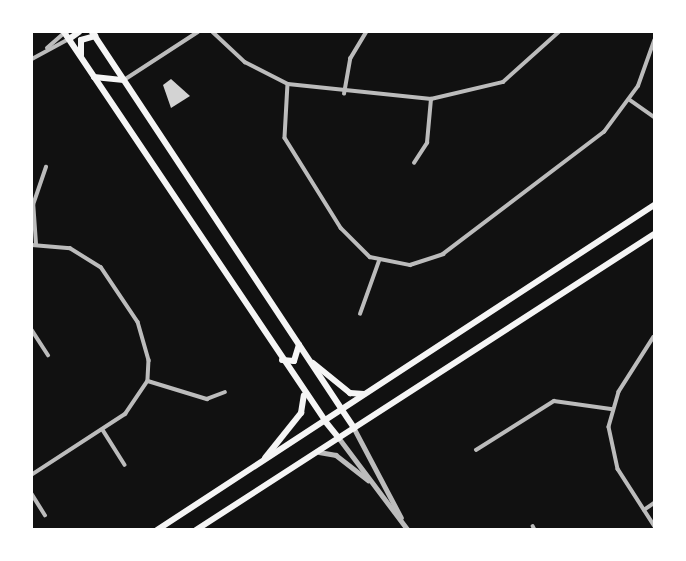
<!DOCTYPE html>
<style>
body{margin:0}
#map{position:relative;width:686px;height:561px;overflow:hidden;background:#111;font-family:Lora,serif}
div>[style]{position:absolute}
[style*='--x']{left:calc(var(--x)*1px);top:calc(var(--y)*1px);width:calc(var(--w)*1px);rotate:calc(var(--a)*1deg)}
.building>*{inset:0;background:#d3d3d3}
.minor>*{height:3.5px;margin:-1.75px;padding:0 1.75px;transform-origin:1.75px;border-radius:1.75px;background:#bcbcbc}
.tertiary>*{height:4.5px;margin:-2.25px;padding:0 2.25px;transform-origin:2.25px;border-radius:2.25px;background:#bcbcbc}
.primary>*{height:6px;margin:-3px;padding:0 3px;transform-origin:3px;border-radius:3px;background:#f5f5f5}
.trunk>*{height:6px;margin:-3px;padding:0 3px;transform-origin:3px;border-radius:3px;background:#f5f5f5}
span{translate:-50% -50%;white-space:nowrap;text-align:center;line-height:1.15;-webkit-text-stroke:7px #fff;paint-order:stroke}
.frame{position:absolute;inset:0;border:33px solid #fff;pointer-events:none}
</style>
<div id="map">
<div class="building">
<div style="clip-path:polygon(171px 79px,190px 96px,171px 108px,163px 85px)"></div>
</div>
<div class="minor">
<div style="--x:213;--y:32;--w:44;--a:43.2"></div>
<div style="--x:245;--y:62;--w:48;--a:27.1"></div>
<div style="--x:288;--y:84;--w:144;--a:6"></div>
<div style="--x:431;--y:99;--w:74;--a:-13.3"></div>
<div style="--x:503;--y:82;--w:75;--a:-41.8"></div>
<div style="--x:47;--y:48;--w:23;--a:-41"></div>
<div style="--x:32;--y:59;--w:42;--a:-28.4"></div>
<div style="--x:124;--y:80;--w:88;--a:-33"></div>
<div style="--x:288;--y:84;--w:54;--a:93.2"></div>
<div style="--x:285;--y:138;--w:106;--a:58.1"></div>
<div style="--x:341;--y:228;--w:41;--a:45"></div>
<div style="--x:370;--y:257;--w:41;--a:11.3"></div>
<div style="--x:410;--y:265;--w:35;--a:-18"></div>
<div style="--x:443;--y:254;--w:202;--a:-37.2"></div>
<div style="--x:604;--y:132;--w:57;--a:-53.5"></div>
<div style="--x:638;--y:86;--w:48;--a:-70.4"></div>
<div style="--x:344;--y:94;--w:36;--a:-80"></div>
<div style="--x:350;--y:59;--w:31;--a:-59"></div>
<div style="--x:630;--y:100;--w:29;--a:35"></div>
<div style="--x:414;--y:163;--w:24;--a:-57"></div>
<div style="--x:427;--y:143;--w:44;--a:-84.8"></div>
<div style="--x:36;--y:244;--w:39;--a:-94"></div>
<div style="--x:33;--y:205;--w:40;--a:-71.1"></div>
<div style="--x:32;--y:245;--w:38;--a:5"></div>
<div style="--x:70;--y:248;--w:36;--a:32"></div>
<div style="--x:101;--y:267;--w:66;--a:56.1"></div>
<div style="--x:138;--y:322;--w:40;--a:74"></div>
<div style="--x:149;--y:360;--w:21;--a:93"></div>
<div style="--x:148;--y:381;--w:40;--a:124"></div>
<div style="--x:126;--y:414;--w:112;--a:147"></div>
<div style="--x:360;--y:314;--w:56;--a:-70.3"></div>
<div style="--x:32;--y:330;--w:30;--a:57"></div>
<div style="--x:654;--y:337;--w:65;--a:122.5"></div>
<div style="--x:619;--y:392;--w:36;--a:106"></div>
<div style="--x:609;--y:427;--w:43;--a:77.9"></div>
<div style="--x:618;--y:469;--w:67;--a:57.3"></div>
<div style="--x:148;--y:381;--w:62;--a:17"></div>
<div style="--x:207;--y:399;--w:19;--a:-21"></div>
<div style="--x:103;--y:430;--w:41;--a:57.8"></div>
<div style="--x:476;--y:450;--w:92;--a:-32.1"></div>
<div style="--x:554;--y:401;--w:59;--a:7.9"></div>
<div style="--x:32;--y:494;--w:25;--a:58"></div>
<div style="--x:644;--y:510;--w:12;--a:-35"></div>
<div style="--x:533;--y:526;--w:4;--a:63"></div>
</div>
<div class="tertiary">
<div style="--x:354;--y:428;--w:101;--a:62.2"></div>
<div style="--x:339;--y:438;--w:115;--a:53.1"></div>
<div style="--x:319;--y:452;--w:17;--a:10"></div>
<div style="--x:336;--y:455;--w:41;--a:38"></div>
</div>
<div class="primary">
<div style="--x:64;--y:32;--w:468;--a:56.1"></div>
<div style="--x:92;--y:32;--w:453;--a:56.5"></div>
<div style="--x:69;--y:39;--w:12;--a:-35"></div>
<div style="--x:81;--y:55;--w:15;--a:-90"></div>
<div style="--x:81;--y:40;--w:15;--a:-16"></div>
<div style="--x:94;--y:77;--w:30;--a:6"></div>
<div style="--x:282;--y:360;--w:12;--a:5"></div>
<div style="--x:294;--y:361;--w:17;--a:-73"></div>
<div style="--x:313;--y:363;--w:48;--a:39"></div>
<div style="--x:350;--y:393;--w:14;--a:4"></div>
<div style="--x:265;--y:458;--w:58;--a:-51.3"></div>
<div style="--x:301;--y:413;--w:18;--a:-81"></div>
</div>
<div class="trunk">
<div style="--x:342;--y:410;--w:22;--a:56"></div>
<div style="--x:325;--y:421;--w:22;--a:51"></div>
<div style="--x:157;--y:530;--w:594;--a:-33.18"></div>
<div style="--x:196;--y:530;--w:545;--a:-32.87"></div>
</div>
<div class="frame"></div>
</div>
